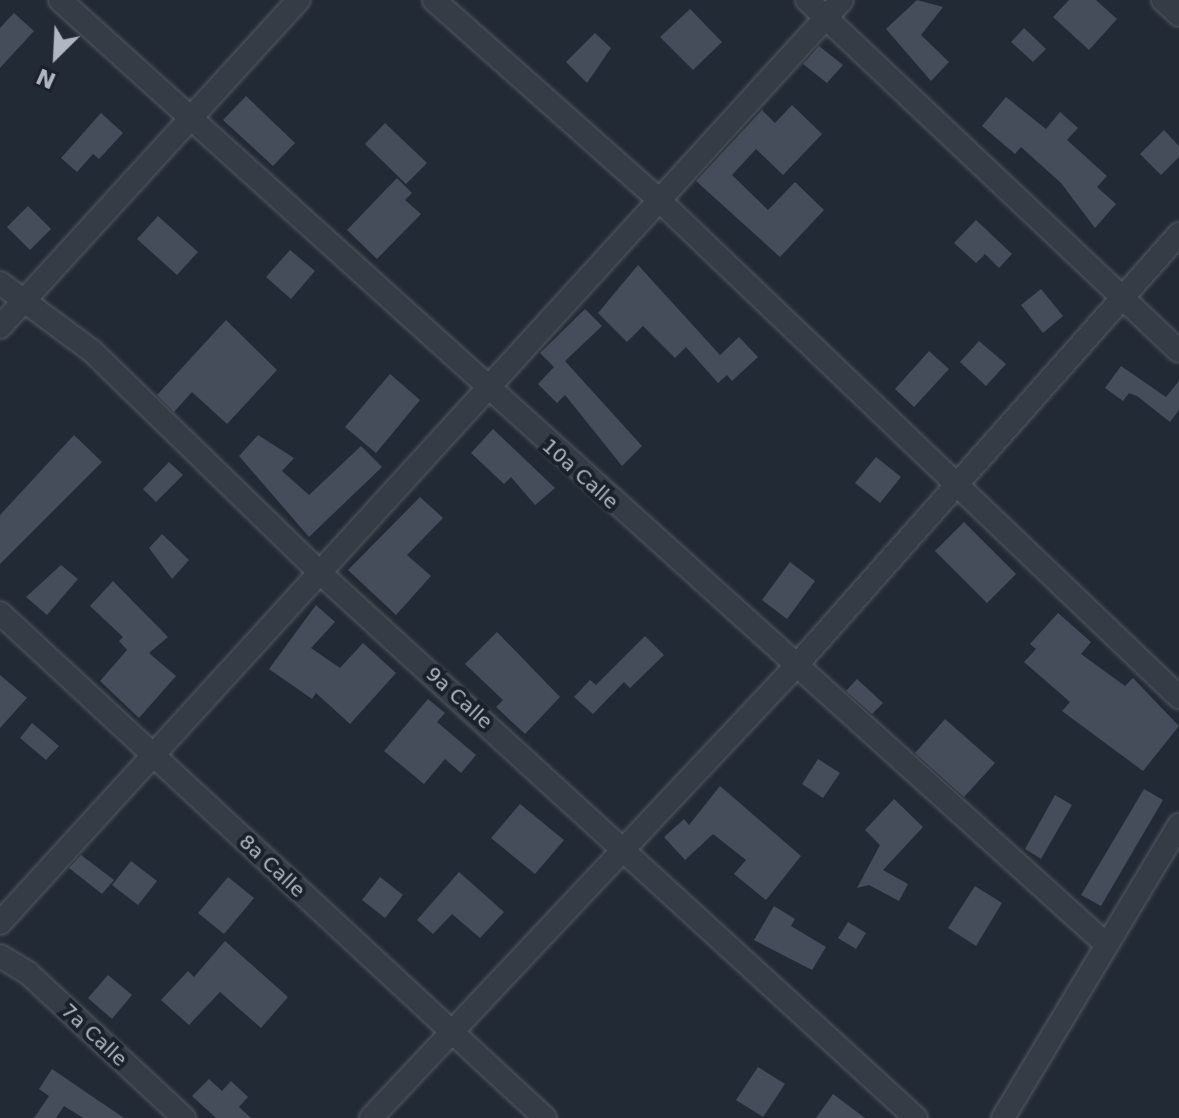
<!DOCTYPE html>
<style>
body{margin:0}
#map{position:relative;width:1179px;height:1118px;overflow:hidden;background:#222a35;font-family:"DejaVu Sans",sans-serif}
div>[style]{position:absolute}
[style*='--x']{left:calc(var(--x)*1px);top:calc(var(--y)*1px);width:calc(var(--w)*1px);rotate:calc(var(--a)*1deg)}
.building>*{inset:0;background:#444d59}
.roads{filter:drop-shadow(0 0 2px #535a63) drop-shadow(0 0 2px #535a63)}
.street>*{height:22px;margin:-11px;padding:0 11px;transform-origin:11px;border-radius:11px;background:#363c46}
span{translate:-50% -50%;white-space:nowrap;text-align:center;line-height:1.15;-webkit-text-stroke:8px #1b212a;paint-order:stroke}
.street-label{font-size:20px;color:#b0b7c2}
.north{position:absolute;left:16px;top:16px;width:80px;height:80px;-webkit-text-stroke:6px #1b212a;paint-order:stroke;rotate:204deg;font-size:22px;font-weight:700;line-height:32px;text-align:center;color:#b0b7c2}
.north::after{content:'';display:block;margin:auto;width:28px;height:36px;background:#b0b7c2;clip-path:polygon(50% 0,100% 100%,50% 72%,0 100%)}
</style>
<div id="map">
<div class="building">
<div style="clip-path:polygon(917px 0,943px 7px,921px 35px,949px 62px,931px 81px,886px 29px)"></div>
<div style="clip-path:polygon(1069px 0,1096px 0,1117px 19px,1089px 50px,1053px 17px)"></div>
<div style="clip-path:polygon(690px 9px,722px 42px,693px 70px,660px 37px)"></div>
<div style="clip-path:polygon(14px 13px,34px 31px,0 68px,0 28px)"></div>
<div style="clip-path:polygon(1024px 28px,1046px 49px,1033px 62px,1011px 42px)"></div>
<div style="clip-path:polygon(595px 33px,611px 48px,587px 83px,566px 62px)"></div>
<div style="clip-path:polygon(819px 46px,843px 65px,827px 83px,803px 64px)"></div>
<div style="clip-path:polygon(246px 96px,295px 143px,273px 166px,223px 120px)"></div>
<div style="clip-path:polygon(1006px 97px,1046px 129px,1060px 112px,1078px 128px,1067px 140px,1107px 176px,1097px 187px,1116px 204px,1095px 228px,1061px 183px,1021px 147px,1015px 154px,982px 126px)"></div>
<div style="clip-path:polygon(792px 105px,822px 134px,783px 175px,756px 149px,732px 175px,768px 210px,795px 182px,824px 210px,780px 257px,696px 181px,762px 110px,775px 123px)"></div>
<div style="clip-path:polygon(101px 113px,123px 133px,99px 159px,93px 154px,77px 172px,61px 158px)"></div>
<div style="clip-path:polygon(385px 123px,427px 163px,406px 184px,365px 144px)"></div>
<div style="clip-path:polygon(1164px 130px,1179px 146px,1179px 157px,1161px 175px,1140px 154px)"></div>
<div style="clip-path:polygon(397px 178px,412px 193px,405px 200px,421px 214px,377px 259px,347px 230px)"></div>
<div style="clip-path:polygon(28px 206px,51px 229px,30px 250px,7px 227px)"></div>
<div style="clip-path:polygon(158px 216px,198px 252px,177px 275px,137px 239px)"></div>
<div style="clip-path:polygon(976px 220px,1012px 254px,999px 268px,985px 254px,976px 263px,954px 243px)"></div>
<div style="clip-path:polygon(290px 250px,315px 271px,291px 299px,266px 277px)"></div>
<div style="clip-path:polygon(638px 265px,720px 355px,739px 337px,758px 357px,732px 381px,727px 375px,718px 383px,686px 347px,675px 358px,643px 326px,627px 342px,598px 313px)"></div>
<div style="clip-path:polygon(1041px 289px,1063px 316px,1043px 333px,1021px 305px)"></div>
<div style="clip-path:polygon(585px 309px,602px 326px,565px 361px,642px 446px,622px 466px,565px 395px,557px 403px,538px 384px,554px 367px,540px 353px)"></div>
<div style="clip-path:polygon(226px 320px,277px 370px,227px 424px,192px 392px,174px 412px,157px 395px)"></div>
<div style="clip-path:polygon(979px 341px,1006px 364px,986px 386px,960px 362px)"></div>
<div style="clip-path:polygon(929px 351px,949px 369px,914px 407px,895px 389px)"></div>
<div style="clip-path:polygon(1121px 366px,1166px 397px,1179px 381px,1179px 410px,1170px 422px,1137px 396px,1129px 393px,1123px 401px,1105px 388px)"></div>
<div style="clip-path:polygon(390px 374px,420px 400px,376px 453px,345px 427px)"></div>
<div style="clip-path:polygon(493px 429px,555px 488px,535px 505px,511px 477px,504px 484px,471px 453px)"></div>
<div style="clip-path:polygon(74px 435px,102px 462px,0 564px,0 515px)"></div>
<div style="clip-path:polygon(258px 435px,294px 458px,282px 471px,309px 495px,361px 446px,382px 467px,309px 537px,239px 456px)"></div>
<div style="clip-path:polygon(876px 457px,901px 477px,880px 503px,855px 483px)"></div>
<div style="clip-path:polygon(169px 462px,183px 475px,156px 502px,143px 489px)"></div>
<div style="clip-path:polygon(420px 497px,443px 518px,407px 555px,431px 576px,396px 615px,348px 570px)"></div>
<div style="clip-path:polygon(964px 522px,1016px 574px,987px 603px,935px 551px)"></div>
<div style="clip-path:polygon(162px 534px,189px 560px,172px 579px,149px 548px)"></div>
<div style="clip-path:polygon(790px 562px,815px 581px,787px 619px,762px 600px)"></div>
<div style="clip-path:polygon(61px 565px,78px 579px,47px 615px,26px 597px)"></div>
<div style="clip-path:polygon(113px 581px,168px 637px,149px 653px,176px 676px,139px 718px,100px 681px,127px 650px,119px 641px,123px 637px,90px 606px)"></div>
<div style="clip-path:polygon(316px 605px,335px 622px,311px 648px,340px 668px,363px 643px,396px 673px,350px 724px,316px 693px,312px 699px,269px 669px)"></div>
<div style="clip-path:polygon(1058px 613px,1091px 642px,1081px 654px,1125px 686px,1133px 678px,1179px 726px,1143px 771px,1062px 711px,1070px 702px,1024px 662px,1036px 649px,1030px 644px)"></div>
<div style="clip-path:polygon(497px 632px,560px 697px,525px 734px,496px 707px,503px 700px,465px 664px)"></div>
<div style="clip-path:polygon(645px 636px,664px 655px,630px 688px,624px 682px,593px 714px,574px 697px,590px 680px,596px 685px)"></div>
<div style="clip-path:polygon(0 675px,27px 698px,0 728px)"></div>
<div style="clip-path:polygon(857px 679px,883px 703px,872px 714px,846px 691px)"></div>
<div style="clip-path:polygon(428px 699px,445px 713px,437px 722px,476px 755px,461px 773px,445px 759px,424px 784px,384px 751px)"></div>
<div style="clip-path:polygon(945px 719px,995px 763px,964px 797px,915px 753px)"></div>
<div style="clip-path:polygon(32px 723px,59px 746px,46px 760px,20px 738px)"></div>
<div style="clip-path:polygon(818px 759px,840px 773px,823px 798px,802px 784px)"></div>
<div style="clip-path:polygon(720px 786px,801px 856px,766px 900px,734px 874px,746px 860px,713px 834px,685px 860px,664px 837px,684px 819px,689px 825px)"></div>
<div style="clip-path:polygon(1144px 789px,1163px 800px,1101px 906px,1081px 895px)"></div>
<div style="clip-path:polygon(1055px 795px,1072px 805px,1041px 859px,1025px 849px)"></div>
<div style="clip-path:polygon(894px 799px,923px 827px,883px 870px,908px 884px,899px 901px,869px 885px,857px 888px,880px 845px,865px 830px)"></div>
<div style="clip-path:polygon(520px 804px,564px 840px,535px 874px,491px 838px)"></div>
<div style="clip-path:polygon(81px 855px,114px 880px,102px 894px,69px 868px)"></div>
<div style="clip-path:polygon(131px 861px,157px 881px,138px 905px,112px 885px)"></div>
<div style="clip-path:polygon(459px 872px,504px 912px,480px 938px,452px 914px,433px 934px,417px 920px)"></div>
<div style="clip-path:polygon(228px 877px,254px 898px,224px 934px,198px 913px)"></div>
<div style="clip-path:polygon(380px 877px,403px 895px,385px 918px,362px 900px)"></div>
<div style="clip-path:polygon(975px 886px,1002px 903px,976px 946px,948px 928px)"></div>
<div style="clip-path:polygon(774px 906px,795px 919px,791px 926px,826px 947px,812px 970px,754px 940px)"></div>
<div style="clip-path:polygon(848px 922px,866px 933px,856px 949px,838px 938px)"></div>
<div style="clip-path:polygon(225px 941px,288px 997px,261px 1028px,220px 992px,189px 1025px,161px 1000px,188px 971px,194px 977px)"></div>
<div style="clip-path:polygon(108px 975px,132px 995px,112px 1019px,88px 998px)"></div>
<div style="clip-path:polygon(758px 1067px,785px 1084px,763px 1117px,736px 1100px)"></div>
<div style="clip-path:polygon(52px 1069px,124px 1118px,83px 1118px,64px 1106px,56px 1118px,34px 1118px,49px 1096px,39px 1089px)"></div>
<div style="clip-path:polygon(209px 1079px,222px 1091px,231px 1081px,248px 1097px,239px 1107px,251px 1118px,216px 1118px,192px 1096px)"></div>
<div style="clip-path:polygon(833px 1094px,865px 1118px,816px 1118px)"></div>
</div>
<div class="roads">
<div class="street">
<div style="--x:60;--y:0;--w:1409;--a:42.07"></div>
<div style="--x:434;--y:0;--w:300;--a:41.6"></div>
<div style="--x:658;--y:199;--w:721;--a:43.71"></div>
<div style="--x:807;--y:0;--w:511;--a:43.34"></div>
<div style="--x:1163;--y:0;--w:22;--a:43"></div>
<div style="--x:0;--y:283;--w:114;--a:36.5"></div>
<div style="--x:92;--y:351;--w:317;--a:44.2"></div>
<div style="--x:319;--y:572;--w:809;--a:42.45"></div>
<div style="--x:0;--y:327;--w:443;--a:-47.6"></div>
<div style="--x:0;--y:613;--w:743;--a:42.82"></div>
<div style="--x:0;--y:923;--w:1249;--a:-47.63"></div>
<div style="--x:0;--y:956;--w:33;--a:31"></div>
<div style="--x:28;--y:973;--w:213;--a:42.9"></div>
<div style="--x:371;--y:1118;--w:619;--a:-46.77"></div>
<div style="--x:795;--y:667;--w:579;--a:-48.43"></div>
<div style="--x:1003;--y:1118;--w:342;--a:-59"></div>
</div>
</div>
<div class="street-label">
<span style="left:580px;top:474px;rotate:42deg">10a Calle</span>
<span style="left:459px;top:698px;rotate:42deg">9a Calle</span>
<span style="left:272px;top:866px;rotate:43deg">8a Calle</span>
<span style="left:94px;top:1035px;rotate:43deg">7a Calle</span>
</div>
<div class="north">N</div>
</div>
